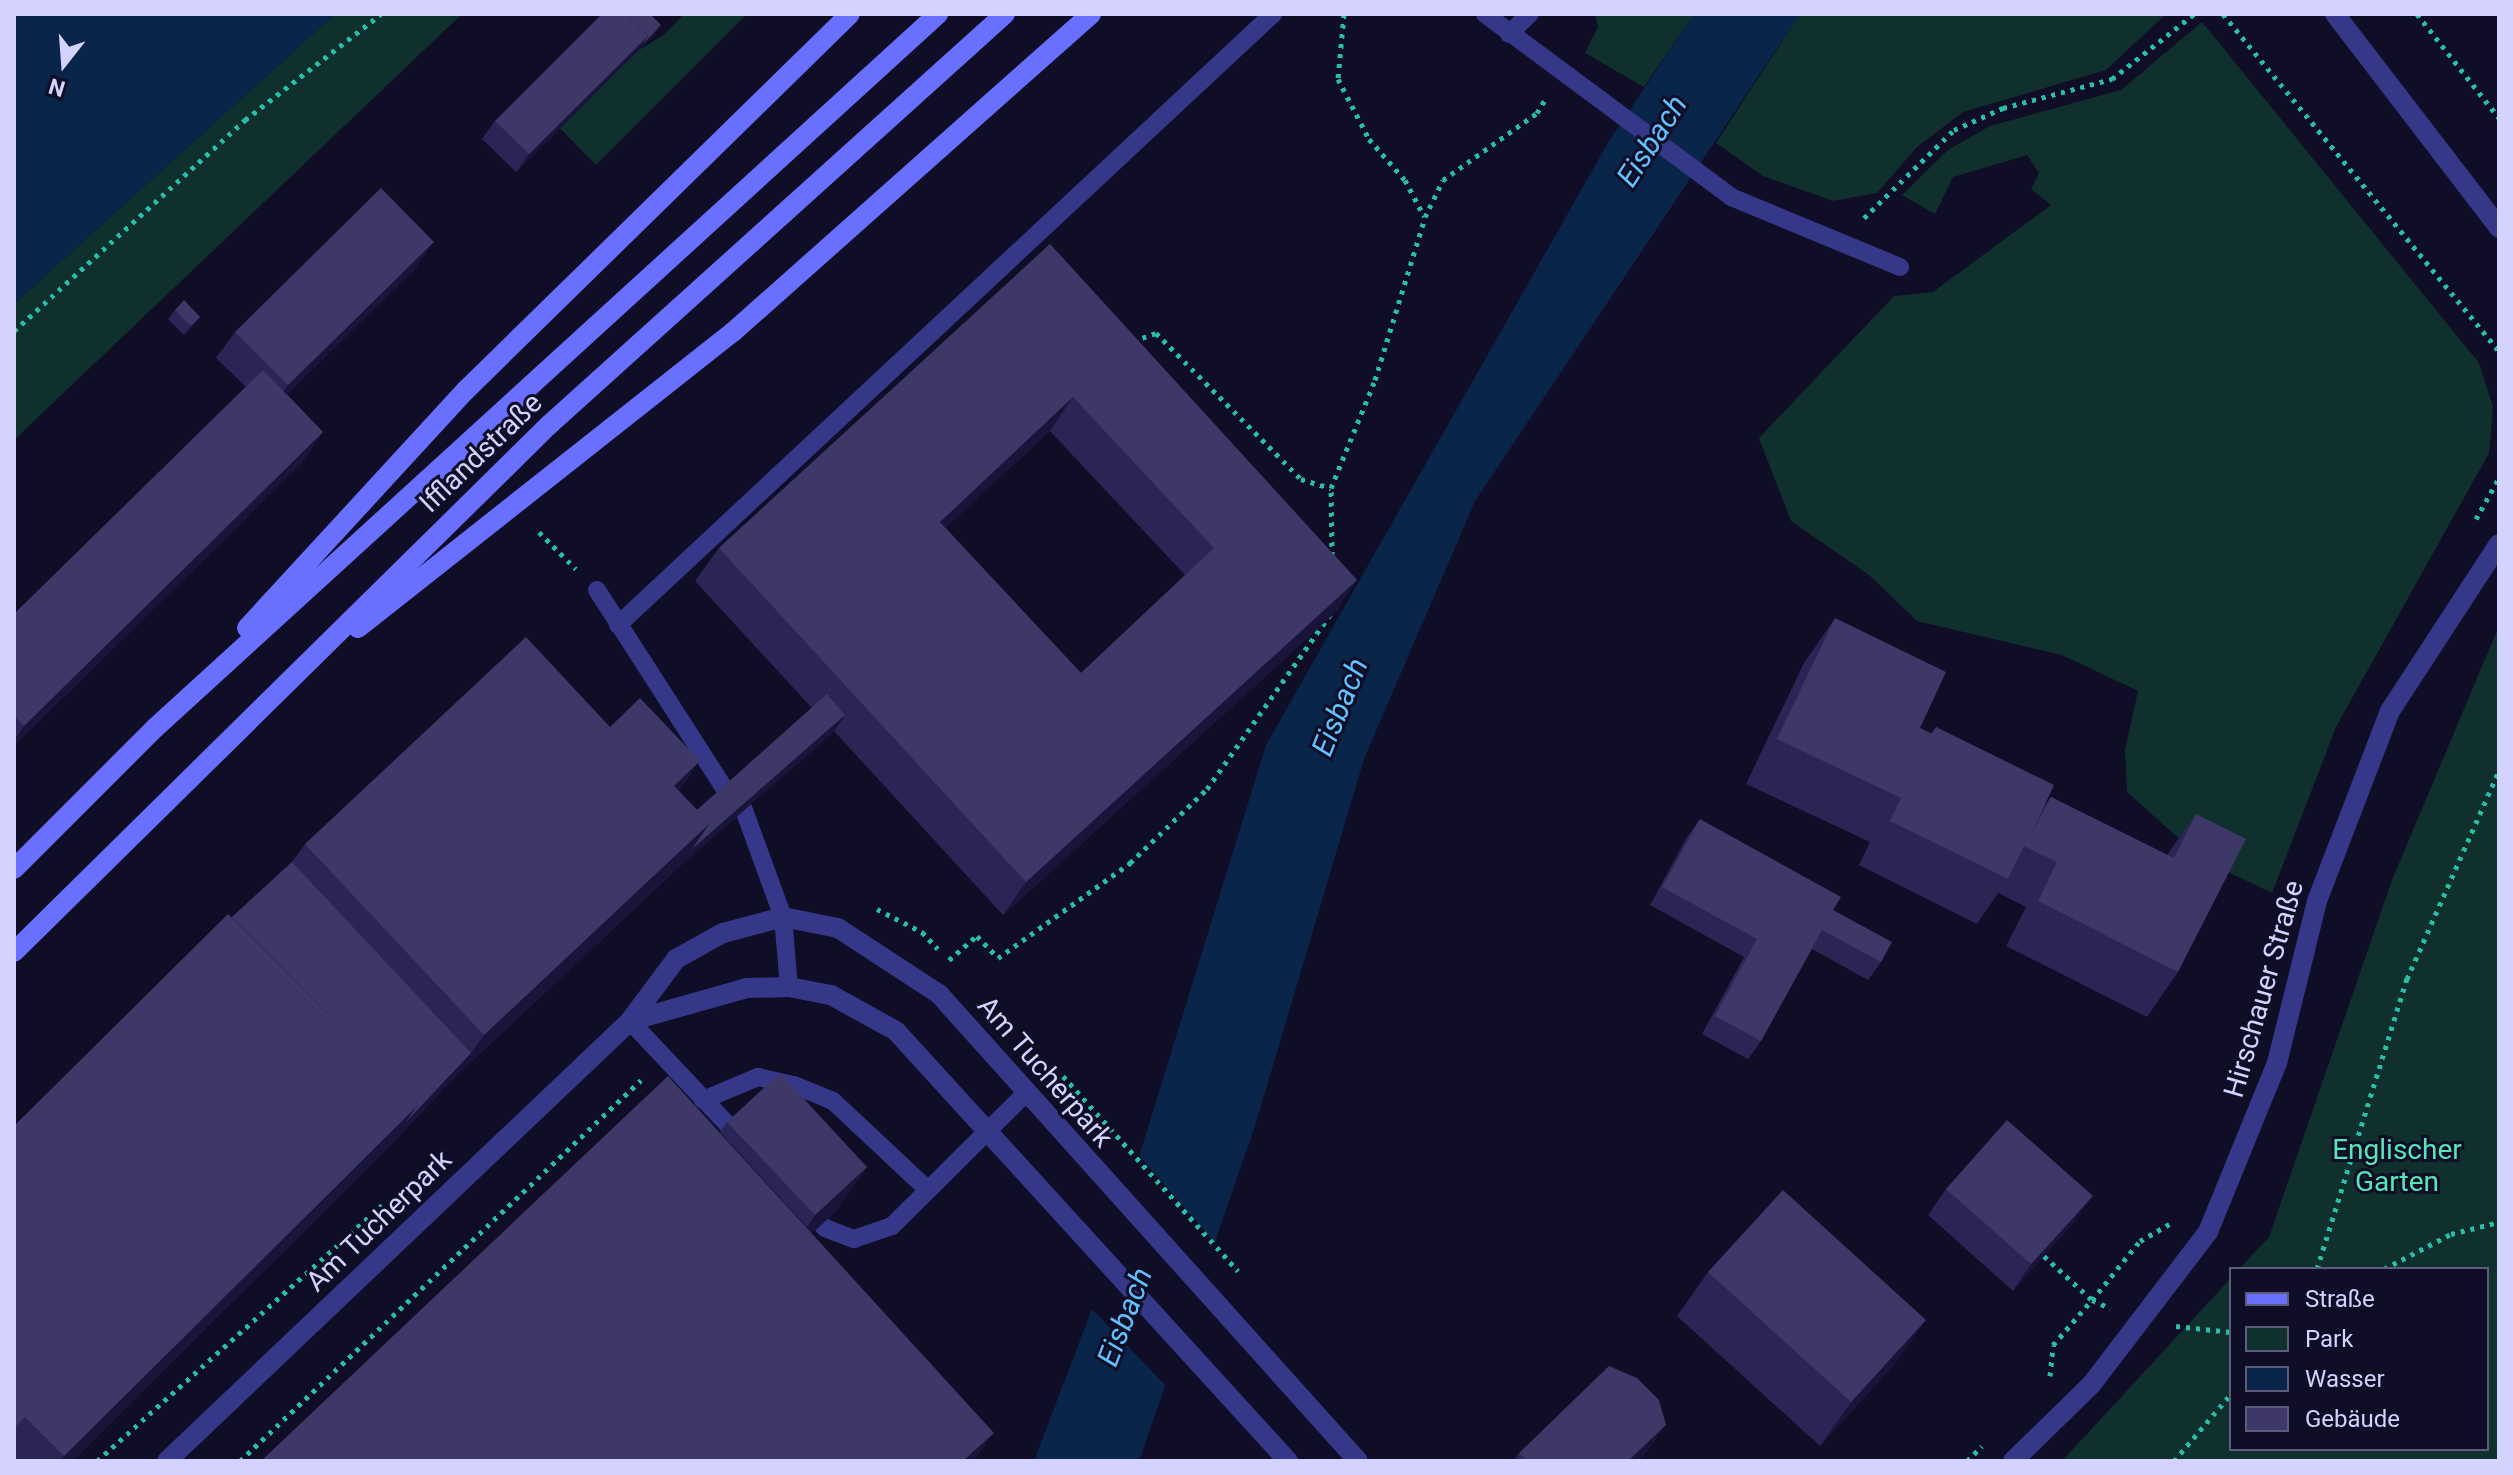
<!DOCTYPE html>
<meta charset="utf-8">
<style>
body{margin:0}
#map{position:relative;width:2513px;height:1475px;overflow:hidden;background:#100d26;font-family:Roboto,sans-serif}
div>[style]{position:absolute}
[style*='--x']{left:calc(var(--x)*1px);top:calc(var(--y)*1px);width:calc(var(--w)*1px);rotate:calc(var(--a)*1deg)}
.green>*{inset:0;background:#10302d}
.water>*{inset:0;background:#09254a}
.pier>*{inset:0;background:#100d26}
.path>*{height:5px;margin-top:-2.5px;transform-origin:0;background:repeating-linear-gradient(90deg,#27beaa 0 4px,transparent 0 10px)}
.lane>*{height:18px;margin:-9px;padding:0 9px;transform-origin:9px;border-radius:9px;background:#353888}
.street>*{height:20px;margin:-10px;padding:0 10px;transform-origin:10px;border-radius:10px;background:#353888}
.secondary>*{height:20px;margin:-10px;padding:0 10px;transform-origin:10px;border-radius:10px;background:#6970ff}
.wall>*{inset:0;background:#2b2555}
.shaded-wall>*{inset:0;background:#18143a}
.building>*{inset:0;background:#3d3867}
span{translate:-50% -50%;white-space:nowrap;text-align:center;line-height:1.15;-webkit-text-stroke:6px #100d26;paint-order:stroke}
.street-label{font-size:28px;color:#d4d2ff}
.park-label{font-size:28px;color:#56e7b8}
.water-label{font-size:30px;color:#60c1ff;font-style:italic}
.frame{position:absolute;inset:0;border:16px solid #d4d2ff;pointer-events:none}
.legend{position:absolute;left:2229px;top:1267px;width:260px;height:184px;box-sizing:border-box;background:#100d26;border:2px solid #5e5c7d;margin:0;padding:10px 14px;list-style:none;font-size:24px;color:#d4d2ff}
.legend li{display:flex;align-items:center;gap:16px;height:40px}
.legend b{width:40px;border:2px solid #5e5c7d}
.north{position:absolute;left:24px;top:24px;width:80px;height:80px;-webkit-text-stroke:6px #100d26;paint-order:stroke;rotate:197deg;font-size:22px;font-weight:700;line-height:32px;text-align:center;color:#d4d2ff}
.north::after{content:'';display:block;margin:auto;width:28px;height:36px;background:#d4d2ff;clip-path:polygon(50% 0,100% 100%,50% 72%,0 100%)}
</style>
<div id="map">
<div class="green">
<div style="clip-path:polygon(335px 14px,462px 14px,14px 440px,14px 304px)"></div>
<div style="clip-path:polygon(684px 14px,747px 14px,596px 165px,542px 110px,665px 34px)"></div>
<div style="clip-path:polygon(1595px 14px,1694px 14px,1644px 87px,1585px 53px,1598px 27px)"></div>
<div style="clip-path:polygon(1800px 14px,2166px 14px,2106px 70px,1963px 112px,1917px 147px,1877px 193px,1833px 201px,1763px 176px,1716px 143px)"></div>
<div style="clip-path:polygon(2202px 22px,2479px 363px,2493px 407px,2489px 453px,2336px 727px,2272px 893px,2203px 860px,2127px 792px,2125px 750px,2138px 691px,2062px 655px,1917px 621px,1869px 575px,1791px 521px,1759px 438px,1894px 296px,1933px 292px,2051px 205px,2031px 189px,2039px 173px,2027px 155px,1953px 177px,1935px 214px,1902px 195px,1948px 150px,1990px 126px,2121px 90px)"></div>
<div style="clip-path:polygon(2499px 626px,2499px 1461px,2062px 1461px,2231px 1278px,2231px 1449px,2487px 1449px,2487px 1269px,2239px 1269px,2269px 1237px,2392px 880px)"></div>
</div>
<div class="water">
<div style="clip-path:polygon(14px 14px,335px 14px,14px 304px)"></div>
<div style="clip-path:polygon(1694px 14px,1800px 14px,1475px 501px,1364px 759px,1255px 1126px,1139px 1461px,1034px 1461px,1092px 1309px,1266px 745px,1609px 141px)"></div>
</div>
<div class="pier">
<div style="clip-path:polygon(1137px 1153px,1216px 1244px,1167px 1387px,1092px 1309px)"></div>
</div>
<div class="path">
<div style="--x:1344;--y:14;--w:65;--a:95.3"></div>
<div style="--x:1338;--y:79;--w:68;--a:62.7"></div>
<div style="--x:1369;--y:139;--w:55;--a:48.7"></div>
<div style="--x:1405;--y:180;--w:41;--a:62.2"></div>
<div style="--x:2223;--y:14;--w:436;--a:50.7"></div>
<div style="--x:2417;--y:14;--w:132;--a:51.7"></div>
<div style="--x:1864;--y:218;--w:126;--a:-44.4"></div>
<div style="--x:1954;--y:130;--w:54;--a:-24.2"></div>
<div style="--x:2003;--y:108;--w:113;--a:-14.9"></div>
<div style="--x:2112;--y:79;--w:105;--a:-38.4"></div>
<div style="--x:14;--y:331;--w:313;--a:-42.4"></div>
<div style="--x:245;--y:120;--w:172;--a:-37.9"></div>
<div style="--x:1133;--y:341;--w:24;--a:-19"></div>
<div style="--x:1156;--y:333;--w:206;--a:45.2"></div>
<div style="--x:1301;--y:479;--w:31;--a:17"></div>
<div style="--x:2476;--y:519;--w:47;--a:-60.7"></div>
<div style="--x:539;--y:532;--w:52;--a:45"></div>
<div style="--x:1332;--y:556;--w:68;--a:-90.8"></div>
<div style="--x:1331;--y:488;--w:117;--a:-67.8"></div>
<div style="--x:1375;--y:380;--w:170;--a:-72.9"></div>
<div style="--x:1425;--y:217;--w:41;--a:-64.1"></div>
<div style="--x:1443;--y:180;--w:115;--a:-35.5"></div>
<div style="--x:1537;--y:113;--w:17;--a:-59"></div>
<div style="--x:877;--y:909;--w:51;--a:27.1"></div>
<div style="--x:922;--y:932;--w:23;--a:47"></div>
<div style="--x:949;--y:960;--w:37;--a:-41"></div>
<div style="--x:977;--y:936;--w:30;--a:46"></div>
<div style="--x:998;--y:958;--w:163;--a:-35.7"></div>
<div style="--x:1130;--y:863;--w:107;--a:-43.9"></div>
<div style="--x:1207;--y:789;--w:224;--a:-54.8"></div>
<div style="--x:1063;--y:1076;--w:262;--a:48.1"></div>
<div style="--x:2044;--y:1256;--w:65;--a:42.5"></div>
<div style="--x:2092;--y:1300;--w:76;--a:-50.9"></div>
<div style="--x:2140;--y:1241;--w:34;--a:-30"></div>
<div style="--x:2317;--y:1269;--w:304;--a:-72.8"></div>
<div style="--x:2407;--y:979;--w:228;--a:-66.2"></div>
<div style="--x:2384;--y:1269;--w:76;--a:-27.6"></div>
<div style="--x:2451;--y:1234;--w:49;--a:-14"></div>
<div style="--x:2176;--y:1326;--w:55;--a:6.2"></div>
<div style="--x:2050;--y:1376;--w:31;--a:-84"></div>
<div style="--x:2053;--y:1345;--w:60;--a:-49.1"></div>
<div style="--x:2092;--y:1300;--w:20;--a:24"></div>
<div style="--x:97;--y:1461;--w:383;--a:-41.9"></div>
<div style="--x:240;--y:1461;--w:553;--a:-43.53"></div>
<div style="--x:1967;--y:1461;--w:21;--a:-45"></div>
<div style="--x:2174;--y:1461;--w:88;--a:-49.6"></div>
</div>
<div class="lane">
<div style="--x:1485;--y:14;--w:307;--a:36.6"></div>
<div style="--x:1731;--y:197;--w:183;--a:22.5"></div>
<div style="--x:1509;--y:34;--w:29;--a:-44"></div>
<div style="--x:597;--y:590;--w:239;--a:57.3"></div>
<div style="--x:618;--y:625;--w:896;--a:-43.01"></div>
<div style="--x:744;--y:810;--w:114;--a:70"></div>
<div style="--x:783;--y:917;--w:70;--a:85.1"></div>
<div style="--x:630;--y:1021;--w:163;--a:46.7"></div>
<div style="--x:703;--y:1100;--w:60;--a:-22.7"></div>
<div style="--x:758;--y:1077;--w:37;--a:13"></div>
<div style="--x:794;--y:1085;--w:42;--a:22.3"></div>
<div style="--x:833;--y:1101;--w:130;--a:43.1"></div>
<div style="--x:806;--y:1208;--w:28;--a:46"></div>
<div style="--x:825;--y:1228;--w:31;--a:21"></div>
<div style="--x:854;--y:1239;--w:40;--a:-18.9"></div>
<div style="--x:892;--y:1226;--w:190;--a:-44.8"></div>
</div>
<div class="street">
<div style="--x:2335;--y:14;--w:270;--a:52.5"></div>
<div style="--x:630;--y:1021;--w:122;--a:-15.8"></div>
<div style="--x:747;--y:988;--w:42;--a:-1.4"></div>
<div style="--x:789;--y:987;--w:43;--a:10.8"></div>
<div style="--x:831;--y:995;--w:74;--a:29"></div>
<div style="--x:896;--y:1031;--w:582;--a:47.65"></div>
<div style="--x:167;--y:1461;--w:639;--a:-43.54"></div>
<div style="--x:630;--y:1021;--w:77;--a:-53.4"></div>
<div style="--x:676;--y:959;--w:54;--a:-29"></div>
<div style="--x:723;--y:933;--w:62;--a:-14.9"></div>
<div style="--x:783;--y:917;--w:56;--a:11.3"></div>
<div style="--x:838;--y:928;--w:121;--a:33.2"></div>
<div style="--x:939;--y:994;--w:627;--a:48.1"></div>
<div style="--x:2013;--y:1461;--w:109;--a:-44.3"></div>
<div style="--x:2091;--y:1385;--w:193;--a:-52.6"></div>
<div style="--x:2208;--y:1232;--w:183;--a:-67.8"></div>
<div style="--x:2277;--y:1063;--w:167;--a:-76.1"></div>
<div style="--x:2317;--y:901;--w:204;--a:-69"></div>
<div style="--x:2390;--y:711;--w:199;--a:-56.9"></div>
</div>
<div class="secondary">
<div style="--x:247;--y:628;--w:323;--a:-47.4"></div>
<div style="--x:466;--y:390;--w:537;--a:-44.4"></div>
<div style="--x:358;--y:628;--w:478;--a:-38.3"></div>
<div style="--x:733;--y:332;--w:479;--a:-41.6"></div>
<div style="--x:14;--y:869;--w:199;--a:-45"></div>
<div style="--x:155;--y:728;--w:1060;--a:-42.36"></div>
<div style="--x:14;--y:952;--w:751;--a:-44.57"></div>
<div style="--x:549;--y:425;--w:614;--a:-42.03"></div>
</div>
<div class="wall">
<div style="clip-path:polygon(655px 34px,516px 172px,482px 139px,495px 121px)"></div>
<div style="clip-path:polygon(evenodd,1050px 244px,1357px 580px,1334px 614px,1003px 915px,834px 731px,679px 867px,453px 1079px,387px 1149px,72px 1461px,14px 1461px,14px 1126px,232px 917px,292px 862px,305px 844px,610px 727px,679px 791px,697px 810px,812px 708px,695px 581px,719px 548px,1050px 244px,1050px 431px,1185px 575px,1081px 673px,945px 528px,1050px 431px)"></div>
<div style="clip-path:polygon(416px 268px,287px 394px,323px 432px,300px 465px,14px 746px,14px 614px,246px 387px,216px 358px,235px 332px)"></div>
<div style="clip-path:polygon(175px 310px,200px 317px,193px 326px,184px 335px,168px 319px)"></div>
<div style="clip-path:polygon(1835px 618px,1920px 728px,1931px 733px,1936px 727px,2044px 806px,2051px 797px,2167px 855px,2196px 814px,2178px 972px,2147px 1017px,2006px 946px,2026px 907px,1998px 893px,1977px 924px,1859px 865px,1870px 842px,1746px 784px,1804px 663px)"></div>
<div style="clip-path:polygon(1700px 819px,1833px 910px,1881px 962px,1868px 980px,1812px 949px,1761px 1041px,1748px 1059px,1702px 1034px,1744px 957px,1650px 905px,1687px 837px)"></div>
<div style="clip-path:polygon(727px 1122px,867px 1167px,836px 1211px,812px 1233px,720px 1132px)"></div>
<div style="clip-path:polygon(1946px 1189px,2074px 1222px,2013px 1291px,1928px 1215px)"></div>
<div style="clip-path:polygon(1708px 1272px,1894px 1365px,1820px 1446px,1677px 1316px)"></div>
<div style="clip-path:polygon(1647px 1451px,1637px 1461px,1513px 1461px,1519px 1453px)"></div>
</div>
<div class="shaded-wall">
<div style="clip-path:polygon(661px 25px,655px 34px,516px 172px,529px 154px,648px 36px)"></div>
<div style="clip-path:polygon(434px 242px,416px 268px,270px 412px,288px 385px)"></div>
<div style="clip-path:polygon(200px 317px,193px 326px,184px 335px,191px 326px)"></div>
<div style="clip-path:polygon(1073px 397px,1050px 431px,916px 556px,940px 522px)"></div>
<div style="clip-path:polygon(323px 432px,300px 465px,14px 746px,14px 740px,24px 726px)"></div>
<div style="clip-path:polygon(1357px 580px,1334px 614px,1003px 915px,1026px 882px)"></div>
<div style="clip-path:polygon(845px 715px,833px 733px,679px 867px,453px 1079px,387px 1149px,72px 1461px,60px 1461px,64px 1456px,471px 1053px,484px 1035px,710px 823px)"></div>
<div style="clip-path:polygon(700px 761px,669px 806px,674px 786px)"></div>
<div style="clip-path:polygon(867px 1167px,836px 1211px,784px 1260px,815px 1215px)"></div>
<div style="clip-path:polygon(2093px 1196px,2074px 1222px,2013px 1291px,2031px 1264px)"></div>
<div style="clip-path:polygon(1926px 1320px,1894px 1365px,1820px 1446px,1851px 1402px)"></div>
<div style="clip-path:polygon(1666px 1425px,1647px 1451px,1637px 1461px,1628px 1461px)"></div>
<div style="clip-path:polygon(994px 1433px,974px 1461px,963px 1461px)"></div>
</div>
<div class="building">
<div style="clip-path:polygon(602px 14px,626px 14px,648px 36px,529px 154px,495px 121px)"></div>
<div style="clip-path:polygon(626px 14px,650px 14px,661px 25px,642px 45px,648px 36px)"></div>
<div style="clip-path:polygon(381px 188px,434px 242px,288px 385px,235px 332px)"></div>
<div style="clip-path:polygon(evenodd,1050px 244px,1357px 580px,1026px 882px,719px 548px,1050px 244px,1073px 397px,1214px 548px,1081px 673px,940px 522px,1073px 397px)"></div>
<div style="clip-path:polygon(184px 300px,200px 317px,191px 326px,175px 310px)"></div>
<div style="clip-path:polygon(263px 370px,323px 432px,24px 726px,14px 716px,14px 614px)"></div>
<div style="clip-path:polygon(1835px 618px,1946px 672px,1920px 728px,1932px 734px,1936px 727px,2054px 785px,2029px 839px,2051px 797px,2174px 858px,2196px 814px,2246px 839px,2178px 972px,2038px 901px,2057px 862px,2024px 846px,2008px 879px,1890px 821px,1901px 798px,1777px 739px)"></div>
<div style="clip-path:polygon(526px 637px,610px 727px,640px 698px,700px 761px,674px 786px,710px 823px,484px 1035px,305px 844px)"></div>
<div style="clip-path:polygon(827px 694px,845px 715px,692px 849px,710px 823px,697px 810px)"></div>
<div style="clip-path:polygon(1700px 819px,1841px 897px,1833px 910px,1892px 942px,1881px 962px,1822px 930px,1761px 1041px,1715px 1016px,1757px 939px,1662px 887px)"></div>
<div style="clip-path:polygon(292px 862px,471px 1053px,405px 1123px,418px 1105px,232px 917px)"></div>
<div style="clip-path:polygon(228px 914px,418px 1105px,64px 1456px,25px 1417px,14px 1428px,14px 1126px)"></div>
<div style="clip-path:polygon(780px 1073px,867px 1167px,815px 1215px,727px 1122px)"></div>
<div style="clip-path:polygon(668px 1076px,994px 1433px,963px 1461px,261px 1461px)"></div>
<div style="clip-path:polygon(2007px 1120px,2093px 1196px,2031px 1264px,1946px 1189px)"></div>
<div style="clip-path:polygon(1783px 1190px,1926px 1320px,1851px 1402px,1708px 1272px)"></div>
<div style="clip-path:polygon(1609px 1366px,1637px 1378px,1659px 1400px,1666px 1425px,1628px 1461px,1527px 1461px,1519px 1453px)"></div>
</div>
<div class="street-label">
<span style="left:481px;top:453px;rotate:-44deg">Ifflandstraße</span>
<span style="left:2264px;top:989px;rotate:-74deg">Hirschauer Straße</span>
<span style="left:1045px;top:1072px;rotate:49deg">Am Tucherpark</span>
<span style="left:379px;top:1221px;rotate:-44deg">Am Tucherpark</span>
</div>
<div class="park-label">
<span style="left:2397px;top:1166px">Englischer<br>Garten</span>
</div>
<div class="water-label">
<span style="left:1652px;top:141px;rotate:-57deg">Eisbach</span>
<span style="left:1340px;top:707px;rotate:-68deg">Eisbach</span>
<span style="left:1125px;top:1317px;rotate:-69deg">Eisbach</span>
</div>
<div class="frame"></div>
<ul class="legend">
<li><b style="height:10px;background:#6970ff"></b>Straße</li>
<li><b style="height:22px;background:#10302d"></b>Park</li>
<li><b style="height:22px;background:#09254a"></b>Wasser</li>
<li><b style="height:22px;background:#3d3867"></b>Gebäude</li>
</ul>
<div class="north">N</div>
</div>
